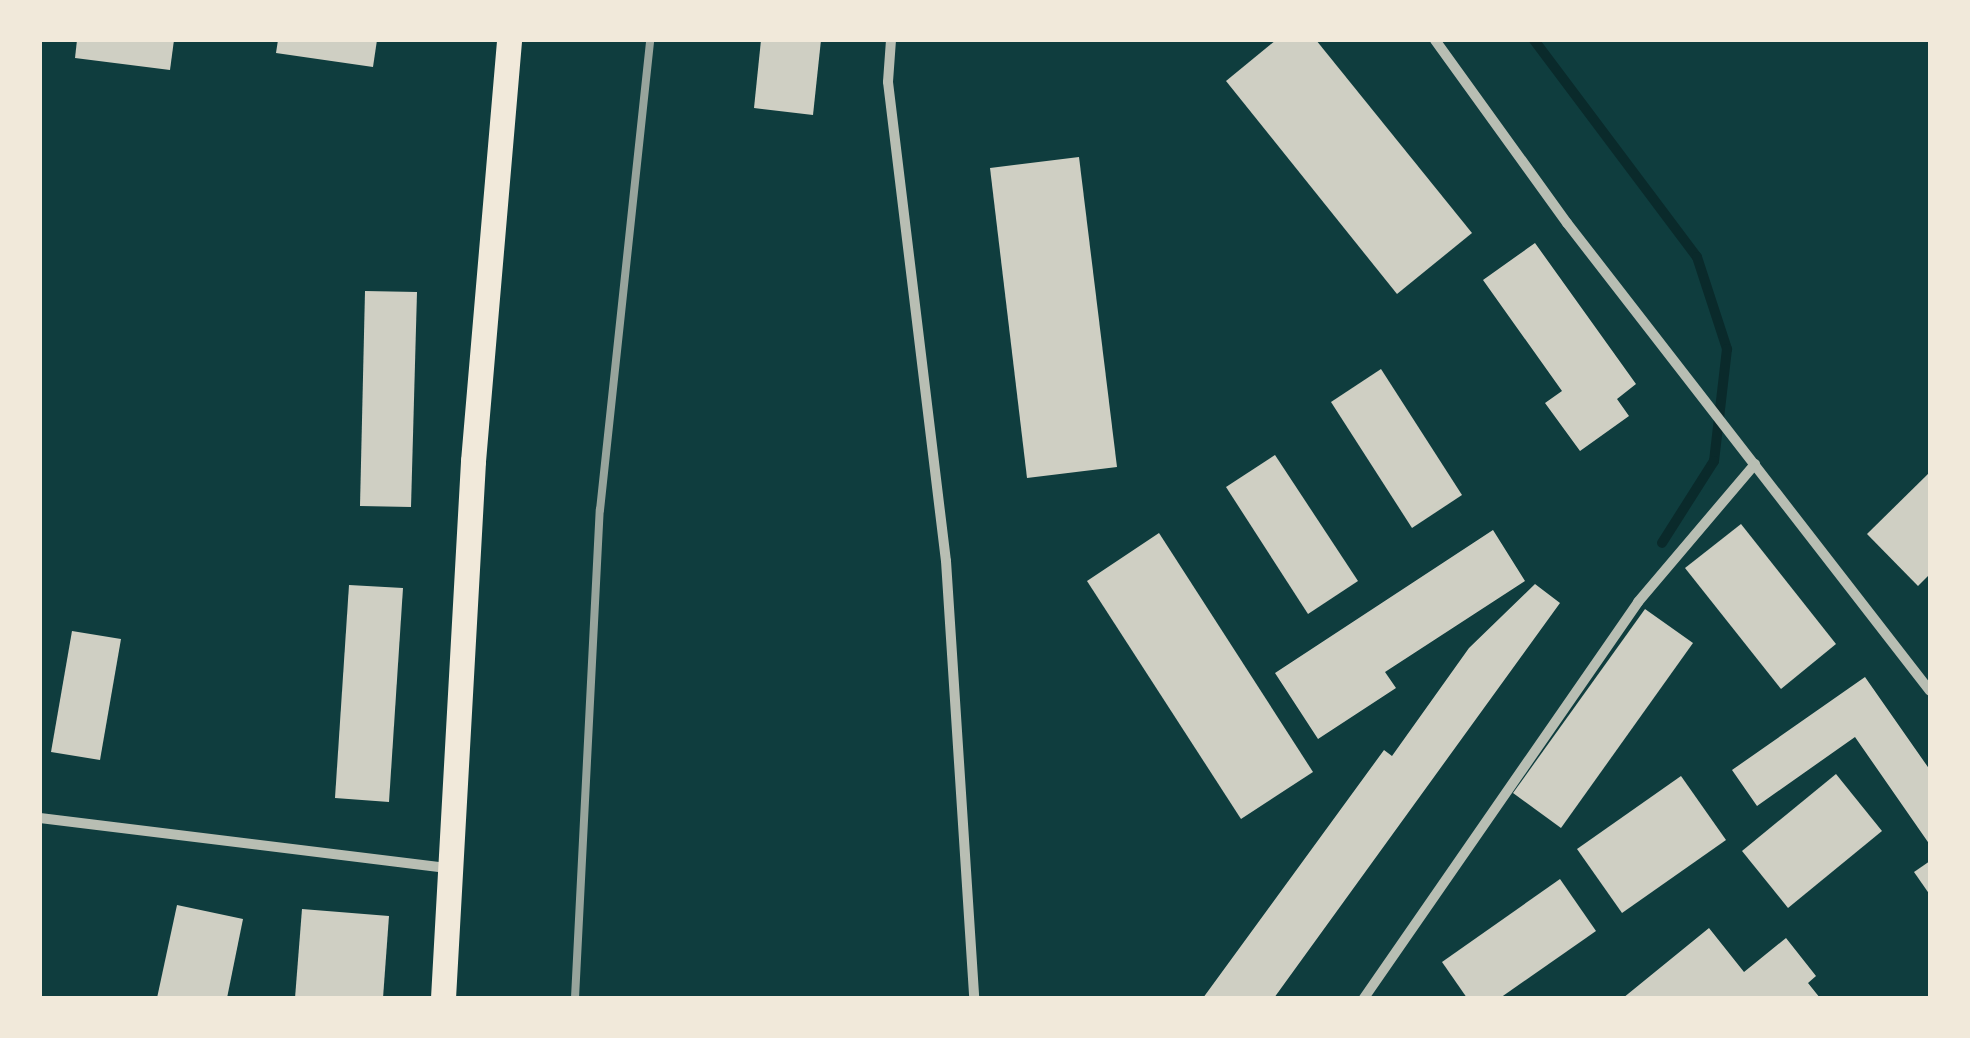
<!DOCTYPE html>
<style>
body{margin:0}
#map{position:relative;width:1970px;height:1038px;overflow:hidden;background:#0f3d3e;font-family:"Varela Round",sans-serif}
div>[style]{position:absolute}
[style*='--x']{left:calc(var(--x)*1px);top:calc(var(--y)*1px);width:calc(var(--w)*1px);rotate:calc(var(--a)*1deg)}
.stream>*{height:10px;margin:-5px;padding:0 5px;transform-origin:5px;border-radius:5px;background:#0a2a2b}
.building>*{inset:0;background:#cfcfc3}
.minor>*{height:10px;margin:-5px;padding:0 5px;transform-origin:5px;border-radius:5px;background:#b8beb3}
.primary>*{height:25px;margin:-12.5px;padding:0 12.5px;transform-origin:12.5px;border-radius:12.5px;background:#f1e9da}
.rail>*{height:8px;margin:-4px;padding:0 4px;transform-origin:4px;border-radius:4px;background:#97a49c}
span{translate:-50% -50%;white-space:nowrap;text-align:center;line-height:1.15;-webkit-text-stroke:9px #f1e9da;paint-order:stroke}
.frame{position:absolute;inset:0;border:42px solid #f1e9da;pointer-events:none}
</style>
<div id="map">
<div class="stream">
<div style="--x:1534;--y:40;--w:271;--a:53.1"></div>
<div style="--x:1697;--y:257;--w:97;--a:71.9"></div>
<div style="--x:1727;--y:349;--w:113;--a:96.6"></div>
<div style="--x:1714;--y:461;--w:97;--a:122.4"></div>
</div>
<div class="building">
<div style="clip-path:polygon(77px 40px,174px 40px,170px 70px,75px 58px)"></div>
<div style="clip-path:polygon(278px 40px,377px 40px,373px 67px,276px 53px)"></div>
<div style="clip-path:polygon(761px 40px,821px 40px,813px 115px,754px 108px)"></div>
<div style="clip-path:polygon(1276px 40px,1316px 40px,1472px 233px,1397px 294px,1226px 81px)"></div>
<div style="clip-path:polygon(1079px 157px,1117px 467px,1027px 478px,990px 168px)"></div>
<div style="clip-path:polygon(1535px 243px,1636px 384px,1617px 399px,1629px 416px,1580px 451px,1545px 403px,1562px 391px,1483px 280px)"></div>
<div style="clip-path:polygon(365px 291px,417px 292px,411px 507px,360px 506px)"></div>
<div style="clip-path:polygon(1381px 369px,1462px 495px,1412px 528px,1331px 402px)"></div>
<div style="clip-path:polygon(1275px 455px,1358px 581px,1308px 614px,1226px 487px)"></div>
<div style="clip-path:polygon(1930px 472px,1930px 574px,1918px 586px,1867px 534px)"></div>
<div style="clip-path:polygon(1741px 524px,1836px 644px,1781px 689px,1685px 568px)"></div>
<div style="clip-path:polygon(1493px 530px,1525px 581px,1385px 672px,1396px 688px,1318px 739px,1275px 673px)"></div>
<div style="clip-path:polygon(1159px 533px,1313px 772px,1241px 819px,1087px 581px)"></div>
<div style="clip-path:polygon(1535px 584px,1560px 603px,1274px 998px,1203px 998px,1384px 750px,1392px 756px,1469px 648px)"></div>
<div style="clip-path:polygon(349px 585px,403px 588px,389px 802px,335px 798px)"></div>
<div style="clip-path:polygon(1645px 609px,1693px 643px,1561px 828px,1513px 793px)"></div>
<div style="clip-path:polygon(72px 631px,121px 639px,100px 760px,51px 752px)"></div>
<div style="clip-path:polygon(1865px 677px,1930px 770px,1930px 845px,1855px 737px,1757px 806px,1732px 770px)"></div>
<div style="clip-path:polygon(1836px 774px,1882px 831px,1788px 908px,1742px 851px)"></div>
<div style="clip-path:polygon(1681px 776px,1726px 840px,1622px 913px,1577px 849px)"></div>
<div style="clip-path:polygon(1930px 861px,1930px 895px,1914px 872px)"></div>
<div style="clip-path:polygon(1560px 879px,1596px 931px,1500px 998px,1467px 998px,1442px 962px)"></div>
<div style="clip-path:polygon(177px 905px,243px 919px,227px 998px,157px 998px)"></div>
<div style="clip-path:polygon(302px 909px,389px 916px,383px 998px,295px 998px)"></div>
<div style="clip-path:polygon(1709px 928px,1744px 972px,1786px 938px,1816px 976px,1808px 983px,1820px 998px,1623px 998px)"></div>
</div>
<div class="minor">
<div style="--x:891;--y:40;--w:42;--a:94.1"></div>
<div style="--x:888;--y:82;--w:482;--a:83.1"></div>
<div style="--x:946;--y:561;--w:438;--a:86.3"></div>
<div style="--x:1435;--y:40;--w:226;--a:54.2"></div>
<div style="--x:1567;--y:223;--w:592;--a:52.2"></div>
<div style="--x:40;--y:818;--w:412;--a:7"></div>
<div style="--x:1364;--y:998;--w:482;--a:-55.3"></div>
<div style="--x:1638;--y:602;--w:181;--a:-49.7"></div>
</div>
<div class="primary">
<div style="--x:443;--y:998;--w:538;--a:-86.8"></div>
<div style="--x:473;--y:461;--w:423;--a:-85.1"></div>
</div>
<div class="rail">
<div style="--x:575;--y:998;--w:489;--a:-87.1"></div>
<div style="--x:600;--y:510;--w:473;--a:-83.9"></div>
</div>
<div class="frame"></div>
</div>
